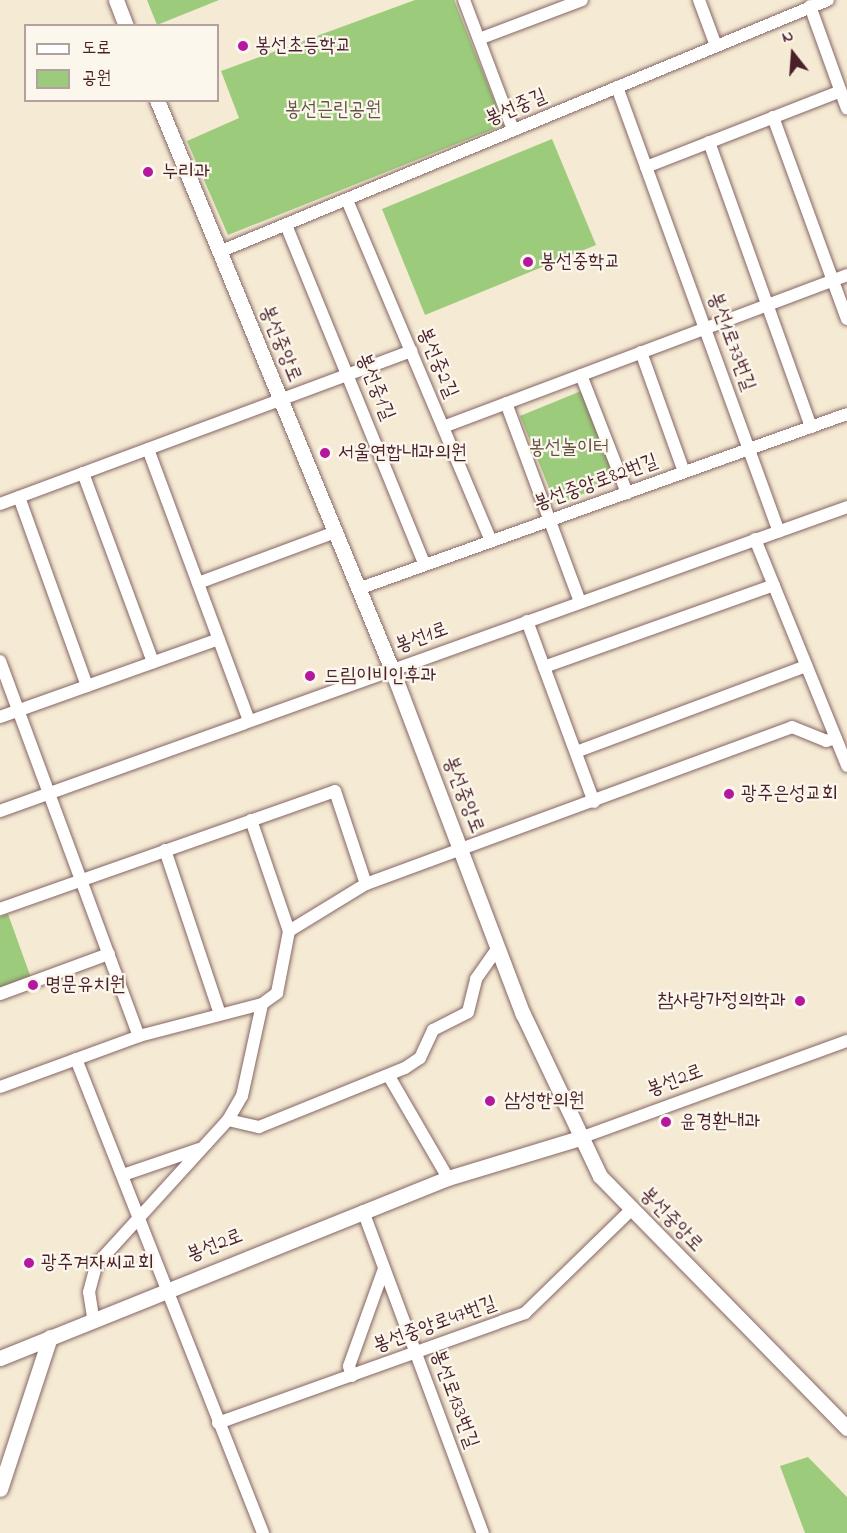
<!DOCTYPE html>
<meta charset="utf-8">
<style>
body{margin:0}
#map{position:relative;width:847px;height:1533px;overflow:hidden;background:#f5ead3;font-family:"Indie Flower","Poor Story",sans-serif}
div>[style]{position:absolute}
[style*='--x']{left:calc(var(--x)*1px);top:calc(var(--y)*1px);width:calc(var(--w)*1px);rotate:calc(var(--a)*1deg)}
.green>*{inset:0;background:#9ccc7b}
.roads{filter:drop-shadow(0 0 2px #866666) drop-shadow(0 0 2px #866666)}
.minor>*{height:12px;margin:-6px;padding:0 6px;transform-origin:6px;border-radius:6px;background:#fff}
.tertiary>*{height:15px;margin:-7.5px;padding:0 7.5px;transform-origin:7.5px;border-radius:7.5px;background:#fff}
.dots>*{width:16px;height:16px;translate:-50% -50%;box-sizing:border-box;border:3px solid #fbf7ec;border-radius:50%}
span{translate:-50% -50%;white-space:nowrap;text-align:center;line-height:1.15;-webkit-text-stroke:4.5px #fbf7ec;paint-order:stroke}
.poi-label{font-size:20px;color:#4a1f2b}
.left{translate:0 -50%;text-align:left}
.right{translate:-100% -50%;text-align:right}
.street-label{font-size:20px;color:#4a1f2b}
.park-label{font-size:20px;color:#635343}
.legend{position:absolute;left:24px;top:24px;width:195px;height:78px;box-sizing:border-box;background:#fbf7ec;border:2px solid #b4a19f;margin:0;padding:8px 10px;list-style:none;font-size:18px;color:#4a1f2b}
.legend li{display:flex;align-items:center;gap:12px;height:30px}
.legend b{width:30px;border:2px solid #b4a19f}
.north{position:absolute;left:763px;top:24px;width:60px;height:60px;-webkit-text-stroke:4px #fbf7ec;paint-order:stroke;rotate:343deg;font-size:16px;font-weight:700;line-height:24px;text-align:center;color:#4a1f2b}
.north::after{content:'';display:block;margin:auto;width:21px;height:27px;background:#4a1f2b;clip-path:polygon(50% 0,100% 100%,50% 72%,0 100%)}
</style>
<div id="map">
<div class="green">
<div style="clip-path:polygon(147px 0,219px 0,157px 25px)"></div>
<div style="clip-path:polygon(415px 0,454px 0,504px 125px,228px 235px,187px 141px,239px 118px,221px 71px)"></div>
<div style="clip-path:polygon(552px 139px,596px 245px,425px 315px,382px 209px)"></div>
<div style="clip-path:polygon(581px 391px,617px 480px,556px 505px,520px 416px)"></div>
<div style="clip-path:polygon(8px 914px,31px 978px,0 989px,0 917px)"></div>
<div style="clip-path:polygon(808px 1457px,847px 1497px,847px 1533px,805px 1533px,780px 1466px)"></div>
</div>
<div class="roads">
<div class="minor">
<div style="--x:464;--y:0;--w:139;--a:69.3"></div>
<div style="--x:699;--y:0;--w:46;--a:69.6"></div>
<div style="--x:810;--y:6;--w:109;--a:70.2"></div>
<div style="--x:479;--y:39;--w:110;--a:-20.7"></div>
<div style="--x:617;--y:87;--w:473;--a:70"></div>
<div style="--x:773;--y:117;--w:215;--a:69.9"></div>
<div style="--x:709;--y:142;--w:303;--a:70.3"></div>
<div style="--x:646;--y:167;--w:209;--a:-21.3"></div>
<div style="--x:347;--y:200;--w:370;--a:67.1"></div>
<div style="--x:286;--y:225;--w:367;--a:67.8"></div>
<div style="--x:219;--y:252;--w:659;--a:-22.48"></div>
<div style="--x:641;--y:352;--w:127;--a:70.3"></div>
<div style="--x:581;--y:375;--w:127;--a:68.7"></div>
<div style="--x:506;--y:403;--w:212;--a:69.6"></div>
<div style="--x:443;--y:427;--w:432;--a:-20.6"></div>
<div style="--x:148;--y:449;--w:290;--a:69.6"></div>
<div style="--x:83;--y:473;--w:202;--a:69.7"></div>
<div style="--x:19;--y:497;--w:201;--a:70.2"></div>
<div style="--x:0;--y:504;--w:439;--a:-20.4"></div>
<div style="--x:755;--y:539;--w:245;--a:67.9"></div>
<div style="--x:198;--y:583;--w:146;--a:-20.4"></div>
<div style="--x:358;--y:589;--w:519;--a:-19.69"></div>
<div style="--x:527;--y:621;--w:193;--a:69.7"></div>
<div style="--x:0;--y:661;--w:400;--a:69.7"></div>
<div style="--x:544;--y:667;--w:244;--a:-19.6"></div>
<div style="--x:0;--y:717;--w:232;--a:-19.6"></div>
<div style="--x:576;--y:752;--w:246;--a:-20.5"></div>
<div style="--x:0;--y:811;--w:900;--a:-19.74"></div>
<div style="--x:251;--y:820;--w:117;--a:71.1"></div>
<div style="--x:165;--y:850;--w:170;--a:71.5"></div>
<div style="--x:0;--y:909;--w:355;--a:-19.4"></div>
<div style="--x:335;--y:791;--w:98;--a:71.6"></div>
<div style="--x:0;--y:994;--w:116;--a:-20.2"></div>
<div style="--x:76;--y:1059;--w:510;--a:68.47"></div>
<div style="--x:390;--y:1078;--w:116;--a:59.9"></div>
<div style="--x:0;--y:1087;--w:148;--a:-20.1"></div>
<div style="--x:139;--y:1036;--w:127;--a:-14.6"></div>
<div style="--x:262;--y:1004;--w:19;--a:-36"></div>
<div style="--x:277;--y:993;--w:63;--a:-79"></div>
<div style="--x:289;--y:931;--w:90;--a:-31.4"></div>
<div style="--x:366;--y:884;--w:454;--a:-20.2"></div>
<div style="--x:792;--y:727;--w:37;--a:22"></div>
<div style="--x:826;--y:741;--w:10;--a:-17"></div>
<div style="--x:228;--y:1120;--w:32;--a:13"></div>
<div style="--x:259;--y:1127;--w:157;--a:-22"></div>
<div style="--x:405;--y:1068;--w:18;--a:-34"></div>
<div style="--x:420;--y:1058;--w:31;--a:-65"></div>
<div style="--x:433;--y:1030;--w:39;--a:-27"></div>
<div style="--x:468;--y:1012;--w:34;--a:-76"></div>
<div style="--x:476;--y:979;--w:38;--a:-55"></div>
<div style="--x:580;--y:1138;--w:284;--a:-20"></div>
<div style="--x:123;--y:1175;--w:80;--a:-18.9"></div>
<div style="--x:363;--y:1211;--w:344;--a:69.6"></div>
<div style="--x:93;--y:1317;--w:25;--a:-99"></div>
<div style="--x:89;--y:1292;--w:28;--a:-75"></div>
<div style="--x:96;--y:1265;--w:196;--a:-47.7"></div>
<div style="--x:228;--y:1120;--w:28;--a:-60"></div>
<div style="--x:242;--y:1096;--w:94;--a:-77.7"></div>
<div style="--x:352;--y:1376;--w:10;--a:-107"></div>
<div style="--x:349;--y:1366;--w:103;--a:-70.2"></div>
<div style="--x:218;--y:1423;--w:326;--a:-19.7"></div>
<div style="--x:525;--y:1313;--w:148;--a:-44.2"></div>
</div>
<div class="tertiary">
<div style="--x:116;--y:0;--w:28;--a:69"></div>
<div style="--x:157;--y:100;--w:617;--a:67.59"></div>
<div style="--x:392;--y:670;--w:368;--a:69.2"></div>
<div style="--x:523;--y:1014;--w:179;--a:64.6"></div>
<div style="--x:600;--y:1176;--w:353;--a:45.6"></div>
<div style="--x:0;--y:1358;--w:483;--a:-21.9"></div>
<div style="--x:448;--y:1178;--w:138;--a:-16.9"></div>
<div style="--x:0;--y:1489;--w:160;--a:-71.8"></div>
</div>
</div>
<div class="dots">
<div style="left:243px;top:46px;background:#b5179e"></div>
<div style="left:148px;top:172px;background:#b5179e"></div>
<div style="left:528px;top:262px;background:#b5179e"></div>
<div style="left:325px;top:453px;background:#b5179e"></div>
<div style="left:310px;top:676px;background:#b5179e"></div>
<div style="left:729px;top:794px;background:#b5179e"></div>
<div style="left:33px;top:985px;background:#b5179e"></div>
<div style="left:800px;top:1001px;background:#b5179e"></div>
<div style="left:490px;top:1101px;background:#b5179e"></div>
<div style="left:666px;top:1122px;background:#b5179e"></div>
<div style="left:29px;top:1263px;background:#b5179e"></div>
</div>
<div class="poi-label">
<span class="left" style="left:255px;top:46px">봉선초등학교</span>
<span class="left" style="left:162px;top:172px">누리과</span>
<span class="left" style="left:540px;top:262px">봉선중학교</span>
<span class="left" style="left:338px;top:453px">서울연합내과의원</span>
<span class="left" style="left:324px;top:676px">드림이비인후과</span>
<span class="left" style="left:741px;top:794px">광주은성교회</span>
<span class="left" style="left:45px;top:985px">명문유치원</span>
<span class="right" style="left:786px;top:1001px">참사랑가정의학과</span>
<span class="left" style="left:504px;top:1101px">삼성한의원</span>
<span class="left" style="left:680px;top:1122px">윤경환내과</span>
<span class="left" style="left:41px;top:1263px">광주겨자씨교회</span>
</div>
<div class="street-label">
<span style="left:516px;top:108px;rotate:-23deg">봉선중길</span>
<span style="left:731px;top:342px;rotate:70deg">봉선1로73번길</span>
<span style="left:280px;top:344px;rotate:68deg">봉선중앙로</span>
<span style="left:437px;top:363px;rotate:67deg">봉선중2길</span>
<span style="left:375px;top:387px;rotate:68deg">봉선중1길</span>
<span style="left:596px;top:483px;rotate:-20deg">봉선중앙로82번길</span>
<span style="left:422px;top:638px;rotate:-20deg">봉선1로</span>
<span style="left:463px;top:795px;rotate:69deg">봉선중앙로</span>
<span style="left:675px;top:1081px;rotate:-20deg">봉선2로</span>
<span style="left:671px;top:1220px;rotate:46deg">봉선중앙로</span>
<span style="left:215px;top:1246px;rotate:-21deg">봉선2로</span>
<span style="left:435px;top:1325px;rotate:-20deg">봉선중앙로47번길</span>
<span style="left:454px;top:1399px;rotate:70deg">봉선로133번길</span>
</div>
<div class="park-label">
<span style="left:333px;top:110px">봉선근린공원</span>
<span style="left:569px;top:448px">봉선놀이터</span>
</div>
<ul class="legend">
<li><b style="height:8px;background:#fff"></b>도로</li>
<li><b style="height:16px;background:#9ccc7b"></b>공원</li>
</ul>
<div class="north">N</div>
</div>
